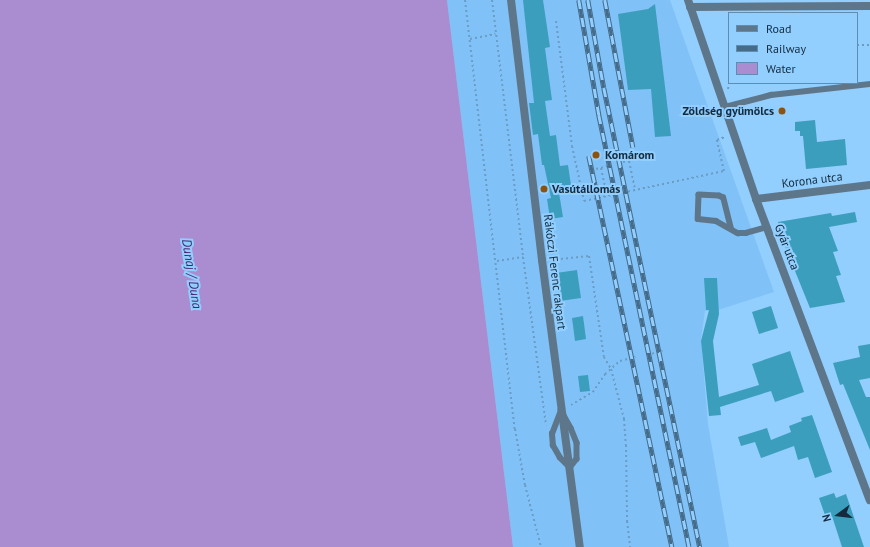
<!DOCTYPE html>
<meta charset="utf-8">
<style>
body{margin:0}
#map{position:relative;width:870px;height:547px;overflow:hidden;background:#92cefe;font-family:"PT Sans",sans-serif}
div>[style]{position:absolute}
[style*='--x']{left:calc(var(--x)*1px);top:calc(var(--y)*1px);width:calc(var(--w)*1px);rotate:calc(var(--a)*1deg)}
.built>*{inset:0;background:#80c2f7}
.water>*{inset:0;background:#aa8dd0}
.building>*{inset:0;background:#3c9ebd}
.path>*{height:2px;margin-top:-1px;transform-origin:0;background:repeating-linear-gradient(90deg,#6b9cc3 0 2px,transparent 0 5px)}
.service>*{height:5.5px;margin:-2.75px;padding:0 2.75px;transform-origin:2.75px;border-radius:2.75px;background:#5e768a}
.minor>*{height:8px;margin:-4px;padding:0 4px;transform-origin:4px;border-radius:4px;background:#5e768a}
.tertiary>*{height:8px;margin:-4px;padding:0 4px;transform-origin:4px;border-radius:4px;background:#5e768a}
.rail>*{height:4.5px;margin-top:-2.25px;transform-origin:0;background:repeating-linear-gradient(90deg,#92cefe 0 9px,#456b89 0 18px);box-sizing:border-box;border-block:1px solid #456b89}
.dots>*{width:11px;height:11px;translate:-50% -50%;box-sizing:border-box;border:2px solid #92cefe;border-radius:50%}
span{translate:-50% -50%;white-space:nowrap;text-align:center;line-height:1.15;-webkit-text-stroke:4px #92cefe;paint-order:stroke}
.poi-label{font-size:12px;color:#132b3d;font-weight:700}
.right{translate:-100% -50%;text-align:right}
.left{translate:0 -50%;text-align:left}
.street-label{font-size:12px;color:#132b3d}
.water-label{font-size:13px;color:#471f6d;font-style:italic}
.legend{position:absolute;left:728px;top:12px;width:130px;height:72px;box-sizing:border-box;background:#92cefe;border:1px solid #5f8db1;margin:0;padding:5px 7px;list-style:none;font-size:12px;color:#132b3d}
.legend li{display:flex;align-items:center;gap:8px;height:20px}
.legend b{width:20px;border:1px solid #5f8db1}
.north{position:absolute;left:818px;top:495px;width:40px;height:40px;-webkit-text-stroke:3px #92cefe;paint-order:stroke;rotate:255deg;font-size:11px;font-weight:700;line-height:16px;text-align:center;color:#132b3d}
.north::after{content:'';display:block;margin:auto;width:14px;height:18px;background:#132b3d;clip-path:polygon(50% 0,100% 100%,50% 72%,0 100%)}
</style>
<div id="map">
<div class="built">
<div style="clip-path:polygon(447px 0,670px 0,774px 292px,718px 310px,705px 311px,701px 339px,708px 424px,729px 547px,513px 547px)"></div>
</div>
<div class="water">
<div style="clip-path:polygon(0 0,447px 0,513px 547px,0 547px)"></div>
</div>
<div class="building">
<div style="clip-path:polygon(523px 0,543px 0,550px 47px,545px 48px,552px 100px,545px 101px,550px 136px,556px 135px,560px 166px,568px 165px,571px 185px,558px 187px,563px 217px,550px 219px,547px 199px,551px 198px,544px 165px,542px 165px,538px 134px,533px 135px,529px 103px,534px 103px)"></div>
<div style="clip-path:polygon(655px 4px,671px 136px,655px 137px,651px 89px,628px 90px,618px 14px,648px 9px)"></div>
<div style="clip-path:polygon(815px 120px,817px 142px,845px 139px,847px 165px,806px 169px,803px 136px,800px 136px,800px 131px,795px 131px,795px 122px)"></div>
<div style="clip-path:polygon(855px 212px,857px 222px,829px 227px,838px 251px,833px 252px,841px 275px,836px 276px,845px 302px,810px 308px,780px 234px,778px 222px,831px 213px,832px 216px)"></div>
<div style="clip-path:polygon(577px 270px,581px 298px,560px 301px,556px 273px)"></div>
<div style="clip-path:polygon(704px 278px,717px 278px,719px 314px,713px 341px,719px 397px,759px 385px,752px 364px,790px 351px,804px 392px,775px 402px,771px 391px,720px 407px,721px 415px,709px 416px,701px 341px,709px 310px,706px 310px)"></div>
<div style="clip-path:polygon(771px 306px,778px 328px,759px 334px,752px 312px)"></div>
<div style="clip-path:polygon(583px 316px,586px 339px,575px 341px,572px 318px)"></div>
<div style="clip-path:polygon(870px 344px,870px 378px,859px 380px,866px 397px,870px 397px,870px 450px,843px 384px,840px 385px,833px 363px,860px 357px,858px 346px)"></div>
<div style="clip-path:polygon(588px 375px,590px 391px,580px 392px,578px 376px)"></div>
<div style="clip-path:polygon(812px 415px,832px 472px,815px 478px,808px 457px,798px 460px,794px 446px,761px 458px,755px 442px,741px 446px,738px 437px,767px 428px,771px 440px,791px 432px,789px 426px,802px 421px,801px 418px)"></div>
<div style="clip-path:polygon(834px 493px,836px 498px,846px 494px,864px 547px,842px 547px,832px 516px,826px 518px,819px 498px)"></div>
</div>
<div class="path">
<div style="--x:465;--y:0;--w:432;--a:83.4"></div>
<div style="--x:515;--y:429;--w:57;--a:79.9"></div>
<div style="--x:525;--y:485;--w:64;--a:75.5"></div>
<div style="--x:492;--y:0;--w:259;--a:83.1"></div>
<div style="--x:523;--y:257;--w:170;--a:82.2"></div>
<div style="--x:556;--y:21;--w:126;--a:82.7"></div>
<div style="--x:572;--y:146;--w:56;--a:77.7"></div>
<div style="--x:584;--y:201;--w:143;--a:-12.1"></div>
<div style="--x:724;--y:171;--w:32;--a:-103"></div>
<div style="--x:717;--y:140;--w:9;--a:-21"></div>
<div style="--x:470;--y:39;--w:26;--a:-11"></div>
<div style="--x:857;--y:45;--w:13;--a:0"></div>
<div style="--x:728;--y:89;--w:6;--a:-81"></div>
<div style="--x:629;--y:161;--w:30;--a:78"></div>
<div style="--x:623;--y:162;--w:11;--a:-10"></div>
<div style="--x:601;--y:168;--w:29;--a:78"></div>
<div style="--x:596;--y:169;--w:12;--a:-14"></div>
<div style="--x:546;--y:191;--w:34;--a:-7"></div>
<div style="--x:551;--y:260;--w:38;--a:-6"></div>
<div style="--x:589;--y:256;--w:102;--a:81.6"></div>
<div style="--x:604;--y:357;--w:14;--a:60"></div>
<div style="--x:611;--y:369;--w:52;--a:75.4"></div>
<div style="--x:624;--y:419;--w:26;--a:86"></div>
<div style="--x:626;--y:445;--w:76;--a:89.2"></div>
<div style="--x:627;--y:521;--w:26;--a:83"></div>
<div style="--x:497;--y:261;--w:26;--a:-9"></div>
<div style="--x:647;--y:355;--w:16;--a:-15"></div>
<div style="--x:571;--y:405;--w:26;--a:-31"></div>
<div style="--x:593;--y:392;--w:22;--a:-56"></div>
<div style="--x:605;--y:374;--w:20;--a:-41"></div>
<div style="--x:620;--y:361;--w:16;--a:-15"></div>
</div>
<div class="service">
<div style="--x:725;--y:107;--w:48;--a:-14.6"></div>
<div style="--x:771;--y:95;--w:100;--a:-6.3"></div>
<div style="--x:731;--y:229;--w:32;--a:-104"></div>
<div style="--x:723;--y:198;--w:4;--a:-153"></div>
<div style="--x:719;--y:196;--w:20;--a:-177"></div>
<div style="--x:699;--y:195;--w:24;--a:92"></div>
<div style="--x:698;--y:219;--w:18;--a:6"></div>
<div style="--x:716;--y:221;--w:25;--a:29"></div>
<div style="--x:738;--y:233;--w:8;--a:0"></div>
<div style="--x:746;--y:233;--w:22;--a:-16"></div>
<div style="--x:561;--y:410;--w:21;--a:61"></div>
<div style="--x:571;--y:428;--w:16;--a:68"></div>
<div style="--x:577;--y:443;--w:16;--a:90"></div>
<div style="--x:577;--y:459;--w:11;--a:128"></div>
<div style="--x:570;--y:468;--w:14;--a:-135"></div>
<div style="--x:560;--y:458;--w:14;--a:-120"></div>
<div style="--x:553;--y:446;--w:12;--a:-95"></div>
<div style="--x:552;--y:434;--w:26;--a:-69"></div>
</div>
<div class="minor">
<div style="--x:688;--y:0;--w:210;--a:71.1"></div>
<div style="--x:756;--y:199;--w:322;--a:69.3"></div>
<div style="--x:690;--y:7;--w:180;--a:-0.3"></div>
<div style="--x:756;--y:199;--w:115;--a:-7"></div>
</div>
<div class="tertiary">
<div style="--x:511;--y:0;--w:262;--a:83.2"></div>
<div style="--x:542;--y:260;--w:290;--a:82.5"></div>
</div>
<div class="rail">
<div style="--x:579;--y:0;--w:117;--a:80.1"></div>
<div style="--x:599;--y:115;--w:441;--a:78.2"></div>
<div style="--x:588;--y:0;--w:89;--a:79.7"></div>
<div style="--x:604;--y:88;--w:469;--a:78.2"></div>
<div style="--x:605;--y:0;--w:150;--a:79.2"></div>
<div style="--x:589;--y:156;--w:400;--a:78"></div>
</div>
<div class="dots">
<div style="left:782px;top:111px;background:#8d530e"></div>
<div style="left:596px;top:155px;background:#8d530e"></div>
<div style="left:544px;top:189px;background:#8d530e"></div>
</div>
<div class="poi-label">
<span class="right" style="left:774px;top:111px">Zöldség gyümölcs</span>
<span class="left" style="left:605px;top:155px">Komárom</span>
<span class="left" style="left:552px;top:189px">Vasútállomás</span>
</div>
<div class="street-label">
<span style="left:812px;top:180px;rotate:-7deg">Korona utca</span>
<span style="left:787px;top:247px;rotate:69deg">Gyár utca</span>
<span style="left:555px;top:272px;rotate:83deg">Rákóczi Ferenc rakpart</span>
</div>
<div class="water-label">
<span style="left:191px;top:274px;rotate:81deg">Dunaj / Duna</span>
</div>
<ul class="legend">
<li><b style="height:5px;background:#5e768a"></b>Road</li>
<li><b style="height:5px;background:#456b89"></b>Railway</li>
<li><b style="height:11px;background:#aa8dd0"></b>Water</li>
</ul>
<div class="north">N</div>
</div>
